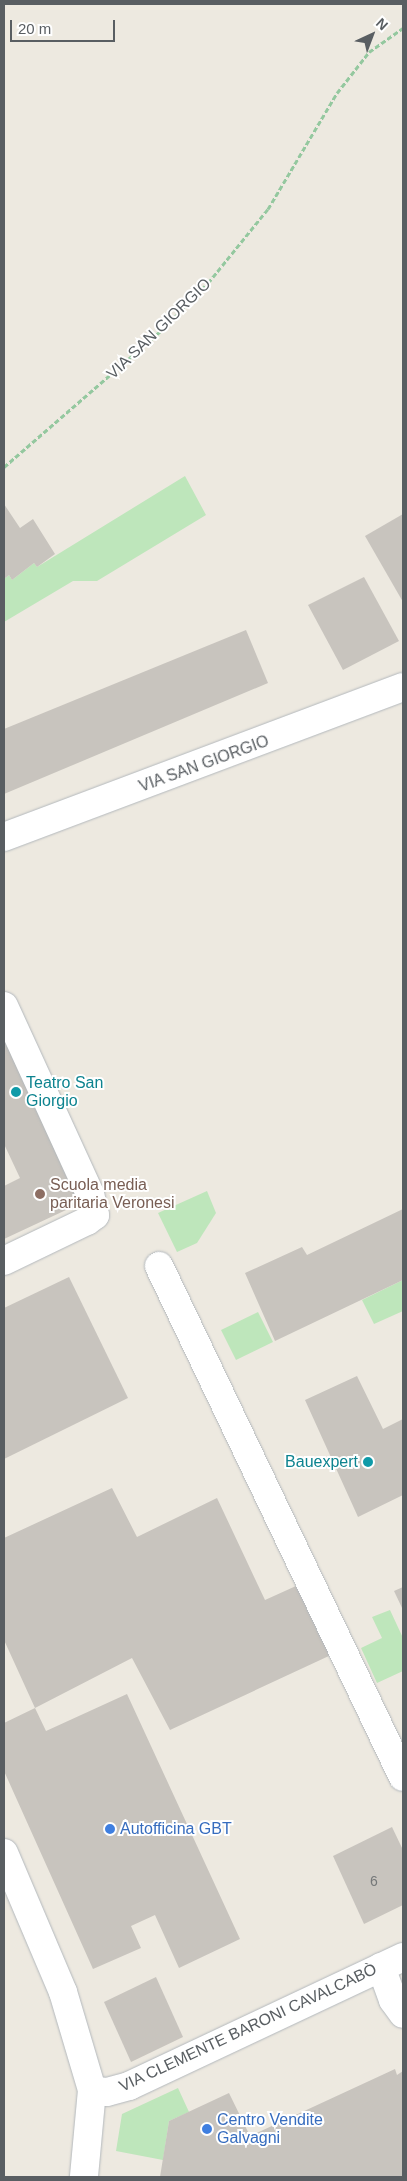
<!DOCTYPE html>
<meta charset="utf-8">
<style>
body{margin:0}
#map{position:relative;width:407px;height:2181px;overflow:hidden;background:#ede9e0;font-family:Arial,sans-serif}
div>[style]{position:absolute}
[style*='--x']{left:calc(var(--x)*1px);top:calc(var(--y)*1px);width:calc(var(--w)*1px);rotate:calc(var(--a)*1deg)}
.green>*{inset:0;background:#bee6bb}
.building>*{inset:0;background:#c8c4be}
.path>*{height:3px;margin-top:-1.5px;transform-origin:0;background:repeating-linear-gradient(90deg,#94c89f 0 5px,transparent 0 7.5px)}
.roads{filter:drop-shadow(0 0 1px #b3b8bc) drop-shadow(0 0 1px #b3b8bc)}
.street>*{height:28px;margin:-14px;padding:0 14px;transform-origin:14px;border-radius:14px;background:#fff}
.dots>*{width:14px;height:14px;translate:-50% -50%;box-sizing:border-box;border:2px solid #fff;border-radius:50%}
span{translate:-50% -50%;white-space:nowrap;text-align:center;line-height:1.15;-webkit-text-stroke:4px #fff;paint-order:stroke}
.number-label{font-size:14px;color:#757879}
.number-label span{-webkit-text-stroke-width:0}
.street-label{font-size:16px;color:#595e62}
.culture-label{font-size:16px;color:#0d838f}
.left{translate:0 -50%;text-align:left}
.right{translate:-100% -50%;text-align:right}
.education-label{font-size:16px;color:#785e54}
.shop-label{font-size:16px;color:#366cbe}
.frame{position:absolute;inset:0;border:5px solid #595e62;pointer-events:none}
.north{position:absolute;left:347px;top:10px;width:50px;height:50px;-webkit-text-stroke:4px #fff;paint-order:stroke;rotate:43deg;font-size:14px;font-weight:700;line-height:20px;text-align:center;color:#595e62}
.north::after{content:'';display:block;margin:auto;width:18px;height:22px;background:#595e62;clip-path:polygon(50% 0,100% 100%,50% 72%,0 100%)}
.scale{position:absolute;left:10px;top:20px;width:105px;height:22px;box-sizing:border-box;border:2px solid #595e62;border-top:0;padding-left:6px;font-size:15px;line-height:18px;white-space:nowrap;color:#595e62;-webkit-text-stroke:4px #fff;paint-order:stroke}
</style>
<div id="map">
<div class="green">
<div style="clip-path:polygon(185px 476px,206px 515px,97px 581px,73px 581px,4px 622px,4px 579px,9px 575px,12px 580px,34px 563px,37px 567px)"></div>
<div style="clip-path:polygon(207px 1191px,216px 1213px,197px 1243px,177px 1252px,158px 1213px)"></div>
<div style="clip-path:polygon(403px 1280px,403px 1311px,374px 1324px,362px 1300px)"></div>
<div style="clip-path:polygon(258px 1312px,273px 1342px,236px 1360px,221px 1330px)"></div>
<div style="clip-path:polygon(390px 1610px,403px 1638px,403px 1671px,377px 1683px,361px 1648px,382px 1638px,372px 1617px)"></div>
<div style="clip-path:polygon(178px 2088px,189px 2112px,169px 2121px,163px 2160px,116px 2151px,122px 2114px)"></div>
</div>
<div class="building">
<div style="clip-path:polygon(4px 504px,20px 528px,33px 519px,55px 554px,37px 567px,34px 563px,12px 580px,9px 575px,4px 579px)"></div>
<div style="clip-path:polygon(403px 514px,403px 602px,365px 536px)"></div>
<div style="clip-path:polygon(364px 577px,399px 641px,343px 670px,308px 605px)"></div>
<div style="clip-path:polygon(246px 630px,268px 683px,4px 794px,4px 729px)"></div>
<div style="clip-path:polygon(4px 1039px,81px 1203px,4px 1239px,4px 1186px,20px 1178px,4px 1144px)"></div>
<div style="clip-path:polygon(403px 1209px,403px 1280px,275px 1341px,245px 1273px,302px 1247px,307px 1255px)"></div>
<div style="clip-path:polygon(69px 1277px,128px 1398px,4px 1459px,4px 1308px)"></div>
<div style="clip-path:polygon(357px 1376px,383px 1429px,403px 1419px,403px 1495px,358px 1517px,305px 1400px)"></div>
<div style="clip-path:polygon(112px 1488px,137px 1537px,217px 1498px,265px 1600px,296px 1586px,331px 1655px,170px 1730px,132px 1658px,35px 1708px,4px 1640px,4px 1538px)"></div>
<div style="clip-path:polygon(403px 1587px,403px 1610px,394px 1591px)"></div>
<div style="clip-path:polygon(127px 1694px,240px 1939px,179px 1968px,155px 1915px,131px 1926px,141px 1948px,93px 1969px,4px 1771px,4px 1723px,35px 1708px,46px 1731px)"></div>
<div style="clip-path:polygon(392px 1827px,403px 1850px,403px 1905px,364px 1924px,333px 1856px)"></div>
<div style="clip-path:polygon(156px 1977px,183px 2037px,131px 2062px,104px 2002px)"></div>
<div style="clip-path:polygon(395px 2069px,397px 2075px,403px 2071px,403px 2177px,160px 2177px,169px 2121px,229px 2093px,250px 2136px)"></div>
</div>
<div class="path">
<div style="--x:4;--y:467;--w:213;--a:-41"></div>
<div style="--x:165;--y:327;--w:62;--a:-45.7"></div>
<div style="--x:208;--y:283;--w:95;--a:-51"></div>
<div style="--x:268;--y:209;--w:135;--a:-59.3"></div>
<div style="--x:337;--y:93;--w:52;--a:-52"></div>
<div style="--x:369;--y:52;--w:42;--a:-35.2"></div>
</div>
<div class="roads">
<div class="street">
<div style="--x:4;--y:837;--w:426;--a:-20.6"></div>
<div style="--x:4;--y:1006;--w:207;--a:65.4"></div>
<div style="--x:90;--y:1194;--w:22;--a:77"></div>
<div style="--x:95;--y:1215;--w:10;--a:143"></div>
<div style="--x:87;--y:1221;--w:92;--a:154.3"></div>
<div style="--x:159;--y:1266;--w:566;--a:64.48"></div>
<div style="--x:4;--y:1853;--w:151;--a:67"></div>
<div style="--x:63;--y:1992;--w:102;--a:73.5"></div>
<div style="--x:92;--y:2090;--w:87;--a:95.3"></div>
<div style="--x:381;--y:1967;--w:35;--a:70"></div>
<div style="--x:393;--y:2000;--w:17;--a:54"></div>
<div style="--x:92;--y:2090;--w:15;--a:8"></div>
<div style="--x:107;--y:2092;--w:23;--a:-15"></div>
<div style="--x:129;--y:2086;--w:303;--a:-25.2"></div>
</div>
</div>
<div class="dots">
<div style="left:16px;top:1092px;background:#0f9aa8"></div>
<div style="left:40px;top:1194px;background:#8d6e63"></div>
<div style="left:368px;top:1462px;background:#0f9aa8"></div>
<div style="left:110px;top:1829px;background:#3f7fe0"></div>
<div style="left:207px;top:2129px;background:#3f7fe0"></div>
</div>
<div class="number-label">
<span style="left:374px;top:1881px">6</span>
</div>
<div class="street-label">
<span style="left:159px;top:329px;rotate:-44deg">VIA SAN GIORGIO</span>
<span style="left:204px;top:764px;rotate:-20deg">VIA SAN GIORGIO</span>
<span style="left:248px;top:2028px;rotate:-25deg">VIA CLEMENTE BARONI CAVALCABÒ</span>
</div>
<div class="culture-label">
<span class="left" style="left:26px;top:1092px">Teatro San<br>Giorgio</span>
<span class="right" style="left:358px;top:1462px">Bauexpert</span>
</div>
<div class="education-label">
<span class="left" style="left:50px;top:1194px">Scuola media<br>paritaria Veronesi</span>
</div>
<div class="shop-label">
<span class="left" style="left:120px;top:1829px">Autofficina GBT</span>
<span class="left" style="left:217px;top:2129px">Centro Vendite<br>Galvagni</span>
</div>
<div class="frame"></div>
<div class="north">N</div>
<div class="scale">20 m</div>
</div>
